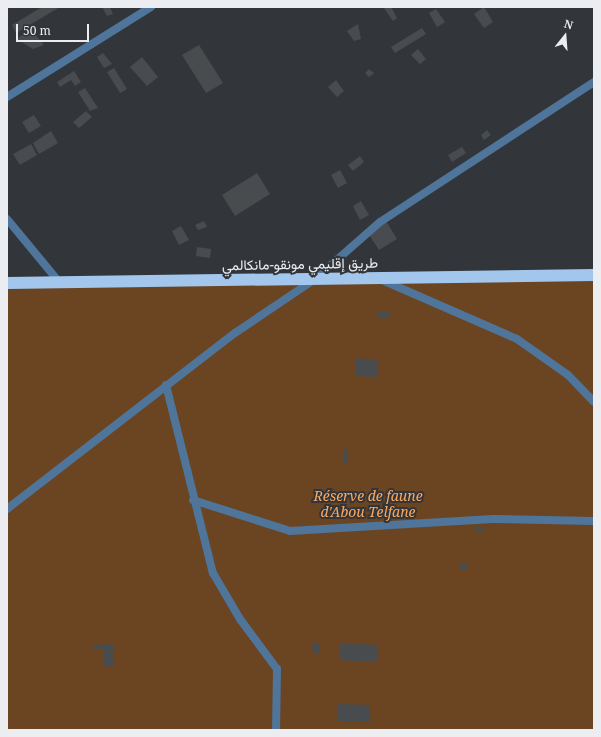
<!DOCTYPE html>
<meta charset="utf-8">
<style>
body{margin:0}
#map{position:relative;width:601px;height:737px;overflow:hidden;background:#32363a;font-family:"Noto Serif",Vazirmatn,serif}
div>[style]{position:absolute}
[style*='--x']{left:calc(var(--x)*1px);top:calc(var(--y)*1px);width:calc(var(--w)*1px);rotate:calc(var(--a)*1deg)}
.green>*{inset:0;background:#6b4421}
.building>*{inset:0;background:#484c4f}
.street>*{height:8px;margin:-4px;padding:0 4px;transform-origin:4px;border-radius:4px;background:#4f759b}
.highway>*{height:12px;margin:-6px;padding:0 6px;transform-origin:6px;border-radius:6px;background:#a3c7ec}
span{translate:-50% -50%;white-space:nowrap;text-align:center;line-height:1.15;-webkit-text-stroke:4px #32363a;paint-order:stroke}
.street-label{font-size:14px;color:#ebedf0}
.park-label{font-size:14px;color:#fda85d;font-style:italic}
.frame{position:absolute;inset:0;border:8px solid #ebedf0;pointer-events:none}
.north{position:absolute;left:545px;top:16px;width:40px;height:40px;-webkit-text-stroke:3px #32363a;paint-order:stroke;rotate:17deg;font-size:11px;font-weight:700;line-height:16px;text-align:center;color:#ebedf0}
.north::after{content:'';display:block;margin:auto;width:14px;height:18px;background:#ebedf0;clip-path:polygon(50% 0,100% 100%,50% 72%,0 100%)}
.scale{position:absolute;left:16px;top:24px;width:73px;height:18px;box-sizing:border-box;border:2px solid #ebedf0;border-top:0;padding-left:5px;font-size:12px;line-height:14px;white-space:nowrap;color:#ebedf0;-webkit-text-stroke:3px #32363a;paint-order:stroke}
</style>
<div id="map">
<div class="green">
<div style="clip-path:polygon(594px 275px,594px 730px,7px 730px,7px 283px)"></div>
</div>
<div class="building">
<div style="clip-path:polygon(42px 7px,60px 7px,16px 33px,12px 25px)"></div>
<div style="clip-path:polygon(102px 7px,110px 7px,113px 14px,107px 16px)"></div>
<div style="clip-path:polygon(391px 7px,397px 18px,393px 21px,384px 8px)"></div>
<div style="clip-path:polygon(484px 7px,493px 22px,484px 28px,474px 14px)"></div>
<div style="clip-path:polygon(436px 9px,445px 22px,437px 27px,429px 13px)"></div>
<div style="clip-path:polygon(358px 24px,361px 39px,354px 41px,347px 31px)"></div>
<div style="clip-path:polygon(30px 28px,44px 45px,33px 49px,17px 39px)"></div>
<div style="clip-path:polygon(422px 28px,426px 34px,395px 53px,391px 47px)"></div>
<div style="clip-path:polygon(199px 45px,223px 83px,206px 93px,182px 55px)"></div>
<div style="clip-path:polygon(418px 49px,426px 59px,420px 64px,411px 55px)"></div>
<div style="clip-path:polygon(103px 53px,112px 64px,104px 68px,97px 57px)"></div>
<div style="clip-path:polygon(142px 57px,158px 77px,147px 86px,130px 67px)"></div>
<div style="clip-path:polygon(114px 68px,127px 89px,120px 93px,107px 72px)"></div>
<div style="clip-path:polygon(369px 69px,374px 73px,369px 77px,365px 73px)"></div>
<div style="clip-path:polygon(74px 71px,81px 82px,75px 86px,71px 80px,60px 87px,57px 82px)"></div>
<div style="clip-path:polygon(336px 80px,344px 91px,337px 97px,328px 87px)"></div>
<div style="clip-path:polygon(85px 88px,98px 108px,90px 111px,78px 92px)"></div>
<div style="clip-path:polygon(86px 111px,92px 117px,79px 128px,73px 122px)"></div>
<div style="clip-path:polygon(34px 115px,41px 126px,29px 133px,22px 122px)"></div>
<div style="clip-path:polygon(487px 130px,491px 135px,484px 140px,481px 135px)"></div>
<div style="clip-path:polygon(51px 131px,58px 143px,39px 154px,33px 143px)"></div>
<div style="clip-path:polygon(31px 144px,37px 155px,20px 165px,13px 154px)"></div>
<div style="clip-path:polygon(462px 147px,466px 153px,452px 162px,448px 155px)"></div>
<div style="clip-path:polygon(360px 156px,364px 162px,353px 171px,348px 165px)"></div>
<div style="clip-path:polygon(340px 170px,347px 183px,338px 188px,331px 175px)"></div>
<div style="clip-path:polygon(257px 173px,270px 194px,235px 216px,222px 195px)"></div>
<div style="clip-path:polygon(361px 201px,369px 215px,360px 220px,353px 206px)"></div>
<div style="clip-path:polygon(204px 221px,207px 227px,198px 230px,195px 225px)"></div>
<div style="clip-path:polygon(386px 221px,397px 239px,379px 250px,368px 233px)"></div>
<div style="clip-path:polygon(181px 226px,189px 240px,179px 245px,172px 231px)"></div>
<div style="clip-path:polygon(197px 247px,211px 249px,210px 258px,196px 256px)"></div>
<div style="clip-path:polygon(378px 311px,390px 311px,390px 318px,378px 318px)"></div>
<div style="clip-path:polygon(355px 358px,378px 360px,378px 377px,356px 376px)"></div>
<div style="clip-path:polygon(343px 450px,348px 450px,348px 463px,343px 463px)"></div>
<div style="clip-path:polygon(475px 526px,483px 527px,484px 532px,476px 531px)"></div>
<div style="clip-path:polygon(460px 563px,468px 563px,468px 570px,460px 570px)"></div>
<div style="clip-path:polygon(312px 643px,319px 643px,320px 653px,313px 653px)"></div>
<div style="clip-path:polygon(340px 643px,378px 645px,377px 662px,340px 660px)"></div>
<div style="clip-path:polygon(114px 644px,114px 667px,103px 666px,103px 649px,93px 649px,93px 645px)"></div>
<div style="clip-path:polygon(338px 704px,370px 705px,370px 722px,338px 721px)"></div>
</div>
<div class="street">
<div style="--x:7;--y:97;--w:170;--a:-32"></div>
<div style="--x:7;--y:219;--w:83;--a:50.4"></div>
<div style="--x:382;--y:280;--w:147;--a:23.6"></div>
<div style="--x:517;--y:339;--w:62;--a:35.2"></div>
<div style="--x:568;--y:375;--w:37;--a:46"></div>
<div style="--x:166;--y:385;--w:194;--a:76"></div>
<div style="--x:213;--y:573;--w:53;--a:59.6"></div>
<div style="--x:240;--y:619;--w:62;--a:53.5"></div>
<div style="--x:277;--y:669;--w:61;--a:90.9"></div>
<div style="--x:193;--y:500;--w:102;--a:17.7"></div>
<div style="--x:290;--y:531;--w:203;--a:-3.4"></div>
<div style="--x:493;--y:519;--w:101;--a:1.1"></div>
<div style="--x:7;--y:509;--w:288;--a:-37.7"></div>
<div style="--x:235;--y:333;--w:97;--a:-34"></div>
<div style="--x:315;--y:279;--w:86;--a:-41.2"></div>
<div style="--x:380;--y:222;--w:256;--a:-33.2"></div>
</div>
<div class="highway">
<div style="--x:7;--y:283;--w:587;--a:-0.78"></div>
</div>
<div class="street-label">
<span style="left:300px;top:264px;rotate:-1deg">طريق إقليمي مونقو-مانكالمي</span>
</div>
<div class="park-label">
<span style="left:368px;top:504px">Réserve de faune<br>d'Abou Telfane</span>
</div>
<div class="frame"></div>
<div class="north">N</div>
<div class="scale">50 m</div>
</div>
